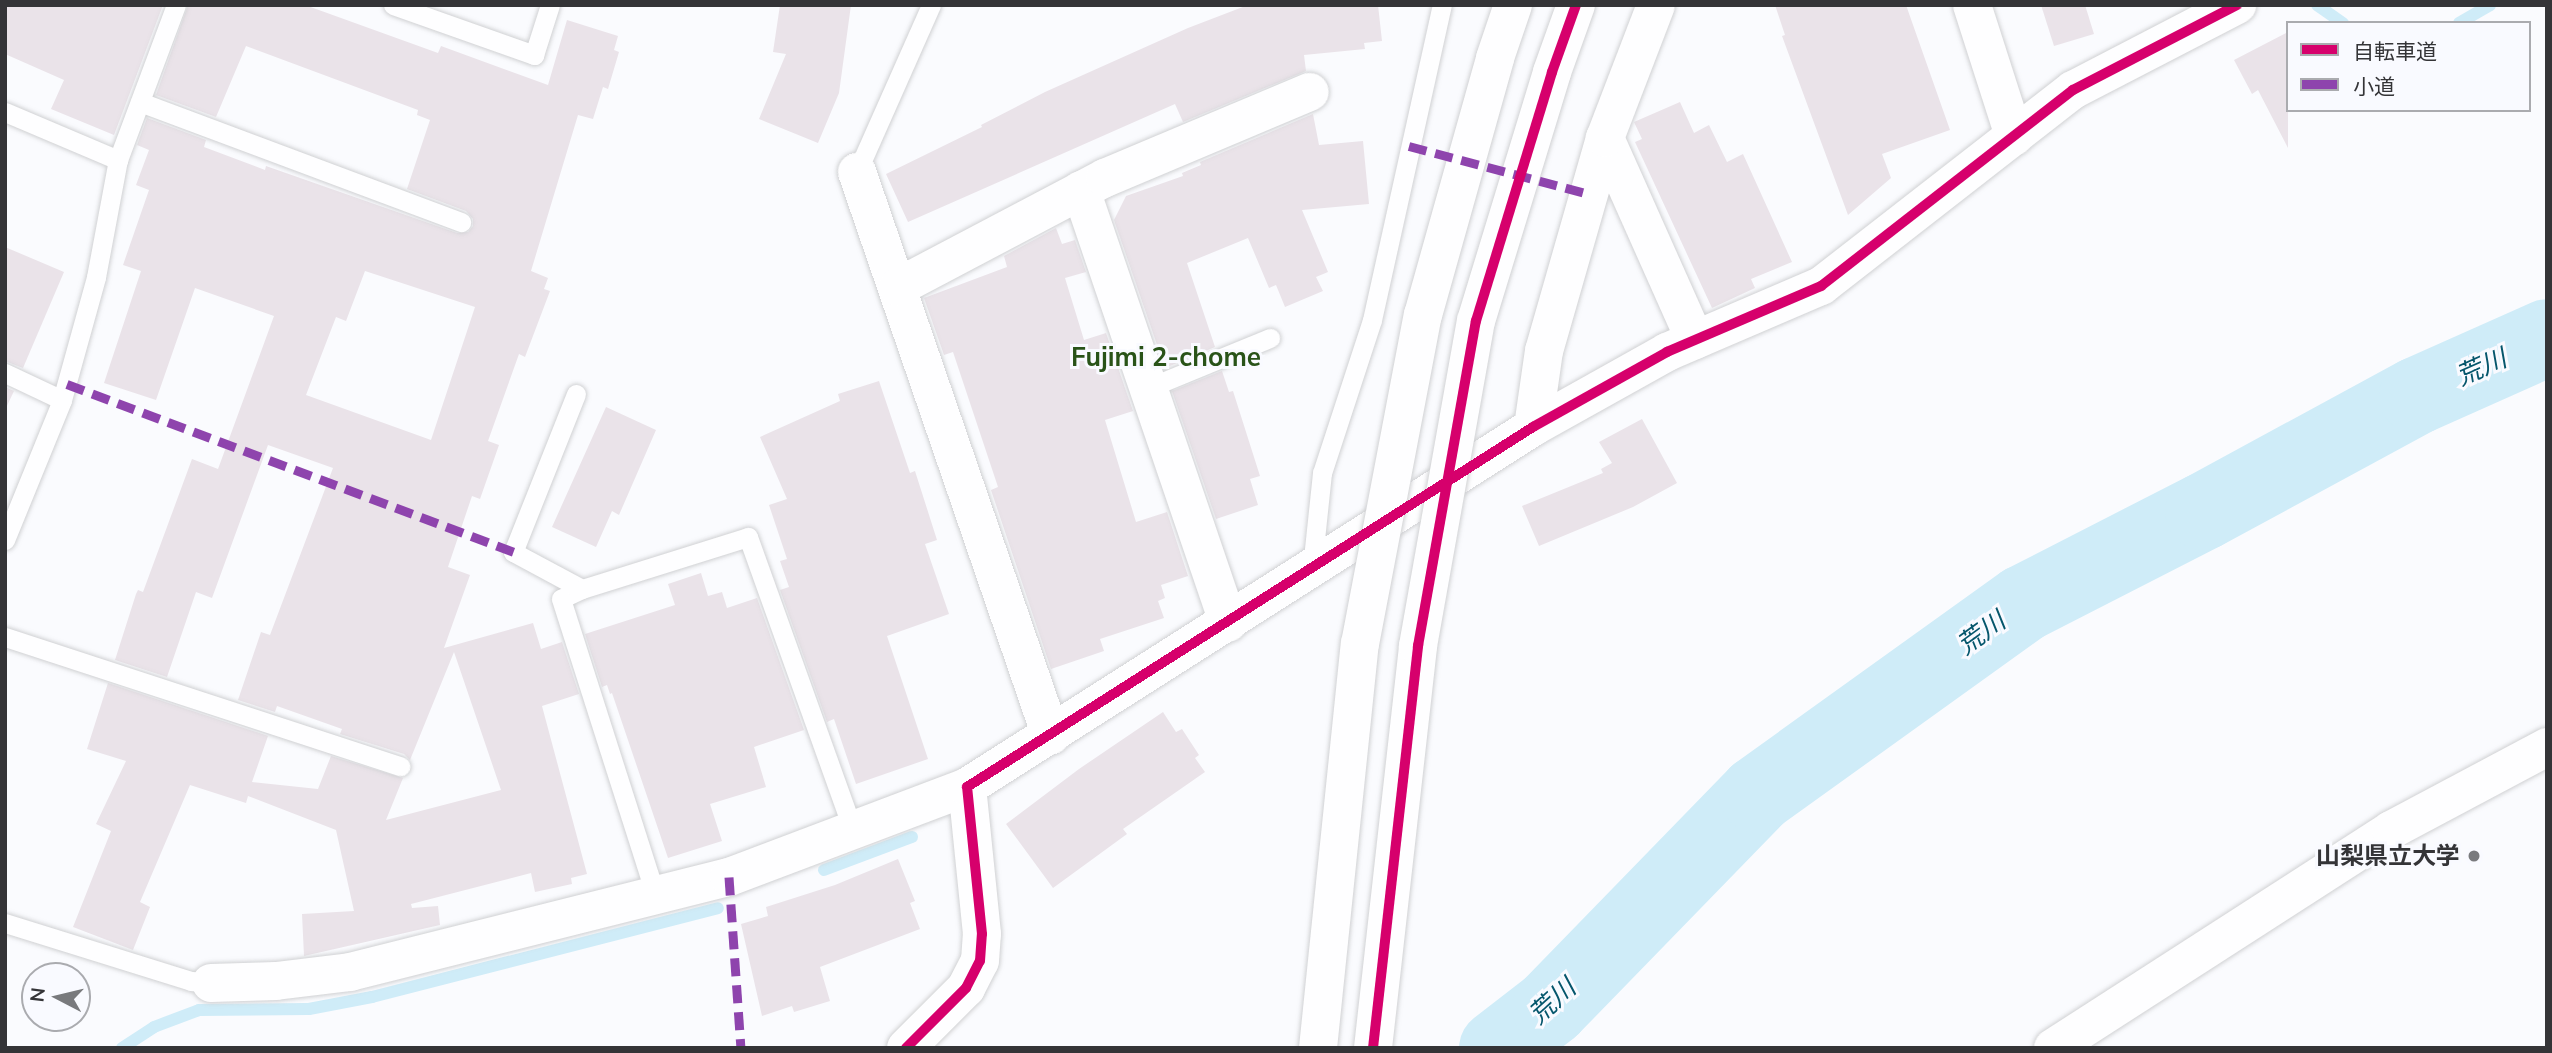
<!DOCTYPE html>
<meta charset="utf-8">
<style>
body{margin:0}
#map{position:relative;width:2552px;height:1053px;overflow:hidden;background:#fafbfe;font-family:Mulish,"Noto Sans JP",sans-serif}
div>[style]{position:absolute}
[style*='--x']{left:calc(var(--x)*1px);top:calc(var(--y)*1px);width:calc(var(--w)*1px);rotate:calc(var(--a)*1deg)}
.stream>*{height:12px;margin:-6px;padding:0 6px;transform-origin:6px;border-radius:6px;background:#cfecf8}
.river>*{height:77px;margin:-38.5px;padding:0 38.5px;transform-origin:38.5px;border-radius:38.5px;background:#cfecf8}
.building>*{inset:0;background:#eae3e9}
.roads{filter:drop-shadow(0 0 2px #d0d1d3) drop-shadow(0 0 2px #d0d1d3)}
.service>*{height:19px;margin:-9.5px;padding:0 9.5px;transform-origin:9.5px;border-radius:9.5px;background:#fefeff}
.minor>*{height:38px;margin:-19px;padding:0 19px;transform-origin:19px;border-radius:19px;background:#fefeff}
.tertiary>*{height:38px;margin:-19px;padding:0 19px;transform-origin:19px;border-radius:19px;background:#fefeff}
.bridges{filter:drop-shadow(0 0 2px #d0d1d3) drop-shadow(0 0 2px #d0d1d3)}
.tertiary-bridge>*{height:38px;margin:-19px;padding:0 19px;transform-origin:19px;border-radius:19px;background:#fefeff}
.quiet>*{height:9px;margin-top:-4.5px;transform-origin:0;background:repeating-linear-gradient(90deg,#8e44ad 0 18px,transparent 0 27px)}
.cycleway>*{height:10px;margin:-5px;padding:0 5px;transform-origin:5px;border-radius:5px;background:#d6006c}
.dots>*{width:19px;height:19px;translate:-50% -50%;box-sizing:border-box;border:4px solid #f9faff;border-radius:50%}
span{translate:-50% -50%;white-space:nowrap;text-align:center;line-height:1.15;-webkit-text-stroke:6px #f9faff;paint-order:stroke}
.poi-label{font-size:24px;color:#343437;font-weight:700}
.right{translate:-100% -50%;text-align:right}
.neighbourhood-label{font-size:26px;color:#295318;font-weight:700}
.water-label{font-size:26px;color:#05566c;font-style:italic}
.frame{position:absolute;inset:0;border:7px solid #343437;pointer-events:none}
.legend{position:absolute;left:2286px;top:21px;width:245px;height:91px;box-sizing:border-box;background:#f9faff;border:2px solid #aaabaf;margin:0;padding:9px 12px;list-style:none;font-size:21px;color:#343437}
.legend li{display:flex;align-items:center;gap:14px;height:35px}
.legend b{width:35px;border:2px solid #aaabaf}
.north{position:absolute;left:21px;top:962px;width:70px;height:70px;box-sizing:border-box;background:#f9faff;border:2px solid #aaabaf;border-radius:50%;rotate:277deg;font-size:19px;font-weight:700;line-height:28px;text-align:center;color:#343437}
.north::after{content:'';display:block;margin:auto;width:24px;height:32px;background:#797a7d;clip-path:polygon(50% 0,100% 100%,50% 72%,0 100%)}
</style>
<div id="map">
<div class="stream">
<div style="--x:2317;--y:5;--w:32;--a:35"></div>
<div style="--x:2459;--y:23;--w:36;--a:-30"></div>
<div style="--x:824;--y:870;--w:94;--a:-20.6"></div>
<div style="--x:122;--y:1048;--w:38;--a:-33"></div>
<div style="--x:154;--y:1027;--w:48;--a:-20.7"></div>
<div style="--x:199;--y:1010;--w:110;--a:-0.5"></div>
<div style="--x:309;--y:1009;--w:64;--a:-10.8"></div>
<div style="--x:372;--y:997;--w:357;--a:-14.4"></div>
</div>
<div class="river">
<div style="--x:1497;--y:1048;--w:67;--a:-37.7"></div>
<div style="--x:1550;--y:1007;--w:297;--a:-45.8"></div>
<div style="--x:1757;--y:794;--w:327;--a:-35.7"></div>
<div style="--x:2023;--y:603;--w:202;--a:-27.1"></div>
<div style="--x:2203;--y:511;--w:243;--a:-28.5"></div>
<div style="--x:2417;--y:395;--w:142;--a:-24"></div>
</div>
<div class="building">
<div style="clip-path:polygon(5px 5px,163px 5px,114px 135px,51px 109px,64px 80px,5px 54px)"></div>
<div style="clip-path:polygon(evenodd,188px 5px,305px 5px,438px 53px,441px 46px,548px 85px,567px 20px,618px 36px,614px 50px,619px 52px,608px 89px,603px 87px,593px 119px,578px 115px,531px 271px,548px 278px,544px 289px,550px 291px,525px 357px,519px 354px,488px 441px,499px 445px,480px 499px,472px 496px,448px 567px,470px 575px,444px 648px,533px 623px,541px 649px,562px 642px,579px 694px,542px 706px,587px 874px,571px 878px,572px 884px,535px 892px,531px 873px,411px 904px,412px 908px,438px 906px,440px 925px,304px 956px,302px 914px,354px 911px,336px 830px,248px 796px,246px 803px,190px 785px,140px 902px,150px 907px,133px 950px,73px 927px,111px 831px,96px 824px,126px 761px,87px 749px,108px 683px,268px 736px,252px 782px,318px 789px,331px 756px,403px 778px,386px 820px,501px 790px,454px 652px,410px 760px,404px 754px,340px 734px,342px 729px,277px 706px,275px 712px,238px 700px,261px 632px,270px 635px,333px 468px,268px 445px,212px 598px,196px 592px,167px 677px,115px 660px,136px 594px,138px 590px,143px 592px,192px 459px,218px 469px,274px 316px,195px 288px,156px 400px,104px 383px,141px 271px,123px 265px,149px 190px,136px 185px,149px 150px,137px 145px,147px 118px,206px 140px,204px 147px,265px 170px,266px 166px,457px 233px,468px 232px,473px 226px,473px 219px,466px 211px,407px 189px,430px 120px,417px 115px,418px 110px,246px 46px,216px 117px,156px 95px,188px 5px,365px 271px,475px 307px,431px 440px,306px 395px,336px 317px,346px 321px,365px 271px)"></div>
<div style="clip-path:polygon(780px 5px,851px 5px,839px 93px,818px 143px,759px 119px,786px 54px,773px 52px)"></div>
<div style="clip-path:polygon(1248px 5px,1378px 5px,1382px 41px,1364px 43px,1365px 49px,1304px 55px,1306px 71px,1183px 122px,1175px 104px,908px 222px,886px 174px,982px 127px,981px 125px,1045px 92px,1188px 28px)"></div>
<div style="clip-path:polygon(1775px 5px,1906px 5px,1950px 130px,1882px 154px,1891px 178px,1848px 215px,1782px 36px,1785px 35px)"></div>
<div style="clip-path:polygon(2041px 5px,2085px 5px,2094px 34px,2054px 46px)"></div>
<div style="clip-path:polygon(2288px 32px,2288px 148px,2258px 90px,2252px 94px,2234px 60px)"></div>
<div style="clip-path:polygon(1680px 102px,1694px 133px,1709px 125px,1727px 162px,1743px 154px,1792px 262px,1751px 279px,1755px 288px,1712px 308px,1635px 142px,1642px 139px,1634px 122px)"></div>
<div style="clip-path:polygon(1313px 114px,1319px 145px,1363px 141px,1369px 204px,1302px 210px,1328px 272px,1316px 277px,1323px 291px,1285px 307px,1276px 285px,1269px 288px,1248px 238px,1187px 263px,1215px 347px,1165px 368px,1114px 220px,1126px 196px,1183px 176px,1182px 173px,1201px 165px,1200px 162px)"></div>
<div style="clip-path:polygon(1056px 228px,1062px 244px,1075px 240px,1086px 272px,1065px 278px,1084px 340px,1106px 333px,1133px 411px,1105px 420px,1136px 522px,1167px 512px,1188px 576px,1161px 585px,1165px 598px,1158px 601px,1164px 618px,1100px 639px,1104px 651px,1051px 669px,991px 490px,998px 487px,953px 352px,944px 355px,924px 298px,1007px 267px,1004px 256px)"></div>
<div style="clip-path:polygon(5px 247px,64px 272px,23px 368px,5px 361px)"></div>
<div style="clip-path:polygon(1222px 371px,1229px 392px,1233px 391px,1260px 476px,1250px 479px,1258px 505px,1216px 519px,1172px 391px)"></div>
<div style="clip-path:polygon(879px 381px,910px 473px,915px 471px,937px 540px,925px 544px,949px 614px,887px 636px,928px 759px,856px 784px,834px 719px,827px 722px,780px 590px,789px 587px,780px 561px,787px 559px,769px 505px,787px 499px,760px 437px,840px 401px,838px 394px)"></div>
<div style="clip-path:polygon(5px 387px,14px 391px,5px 410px)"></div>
<div style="clip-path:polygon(606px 407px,656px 430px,619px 515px,612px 511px,596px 547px,552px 527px)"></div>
<div style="clip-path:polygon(1642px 419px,1677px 483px,1633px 507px,1539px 546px,1522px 506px,1603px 473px,1601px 469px,1612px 463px,1599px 442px)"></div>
<div style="clip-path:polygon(701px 573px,708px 596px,722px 592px,727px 608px,757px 598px,804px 730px,754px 747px,766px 787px,710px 804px,722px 841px,668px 858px,612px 693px,610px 694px,607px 685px,602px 687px,585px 634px,675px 605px,668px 584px)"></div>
<div style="clip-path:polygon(1163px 712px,1176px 732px,1182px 729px,1199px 755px,1195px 758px,1205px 772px,1123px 829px,1127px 834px,1053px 888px,1006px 824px,1079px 769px)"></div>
<div style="clip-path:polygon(898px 859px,915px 901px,910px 903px,920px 929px,820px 967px,830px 1001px,794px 1012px,792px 1006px,762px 1016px,741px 924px,768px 916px,766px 907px,835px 885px)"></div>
</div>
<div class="roads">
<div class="service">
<div style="--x:393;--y:5;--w:150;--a:19.5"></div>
<div style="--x:534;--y:55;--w:52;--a:-72.3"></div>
<div style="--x:140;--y:102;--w:343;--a:20.5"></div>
<div style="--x:5;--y:112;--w:123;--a:23"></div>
<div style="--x:857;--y:172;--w:183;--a:-66.1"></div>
<div style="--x:5;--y:373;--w:63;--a:25.3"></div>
<div style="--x:1148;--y:388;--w:132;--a:-22.3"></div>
<div style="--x:576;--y:394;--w:170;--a:111.7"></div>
<div style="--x:513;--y:552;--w:78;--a:28.2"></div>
<div style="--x:582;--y:589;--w:174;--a:-17.4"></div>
<div style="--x:748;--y:537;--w:311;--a:70.3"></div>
<div style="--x:5;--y:540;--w:151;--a:-67.8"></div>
<div style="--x:62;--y:400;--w:128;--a:-74.5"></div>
<div style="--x:96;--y:277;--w:119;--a:-79.4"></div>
<div style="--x:118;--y:160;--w:165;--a:-69.5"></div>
<div style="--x:1312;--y:568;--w:96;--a:-84"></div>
<div style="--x:1322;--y:473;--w:161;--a:-71.9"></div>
<div style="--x:1372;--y:320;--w:323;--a:-77.5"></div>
<div style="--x:582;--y:589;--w:23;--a:155"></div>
<div style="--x:561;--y:599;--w:310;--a:72.3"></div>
<div style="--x:5;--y:637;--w:416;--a:18.1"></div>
<div style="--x:5;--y:923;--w:195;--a:17.3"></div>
<div style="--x:191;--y:981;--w:20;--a:6"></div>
</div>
<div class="minor">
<div style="--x:1972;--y:5;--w:138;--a:72.2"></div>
<div style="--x:1605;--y:138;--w:221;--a:66"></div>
<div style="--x:857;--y:172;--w:596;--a:71.02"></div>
<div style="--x:1081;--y:190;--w:457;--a:71.2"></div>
<div style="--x:898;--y:287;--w:234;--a:-27.8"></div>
<div style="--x:1105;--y:178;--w:222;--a:-22.8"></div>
<div style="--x:1533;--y:427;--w:77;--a:-81.8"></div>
<div style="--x:1544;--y:351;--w:222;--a:-74"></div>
<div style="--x:1605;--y:138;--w:142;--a:-69"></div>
<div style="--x:211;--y:983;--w:65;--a:-1.8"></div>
<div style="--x:276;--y:981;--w:75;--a:-6.9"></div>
<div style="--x:350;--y:972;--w:391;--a:-14.1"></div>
<div style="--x:729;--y:877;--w:254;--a:-20.7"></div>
<div style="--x:2053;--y:1048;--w:402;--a:-32.8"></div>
<div style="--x:2391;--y:830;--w:177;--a:-28"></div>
</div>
<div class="tertiary">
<div style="--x:906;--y:1048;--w:85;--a:-45"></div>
<div style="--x:966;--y:988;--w:30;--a:-63"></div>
<div style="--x:980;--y:961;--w:27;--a:-86"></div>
<div style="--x:982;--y:934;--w:148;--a:-95.8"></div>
<div style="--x:967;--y:787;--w:671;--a:-32.46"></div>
<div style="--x:1533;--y:427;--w:154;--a:-29.2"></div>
<div style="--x:1667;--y:352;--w:168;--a:-23.2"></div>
<div style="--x:1821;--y:286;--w:319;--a:-37.9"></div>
<div style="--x:2073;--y:90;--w:185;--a:-27.4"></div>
</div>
</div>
<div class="bridges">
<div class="tertiary-bridge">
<div style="--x:1318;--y:1048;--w:406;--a:-84.1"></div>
<div style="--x:1360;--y:644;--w:335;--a:-79.2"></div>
<div style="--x:1423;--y:315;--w:267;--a:-74.3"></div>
<div style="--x:1495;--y:58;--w:56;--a:-71.2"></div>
<div style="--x:1373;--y:1048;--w:405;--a:-83.6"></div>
<div style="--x:1418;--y:646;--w:330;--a:-79.9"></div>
<div style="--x:1476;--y:321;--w:260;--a:-73"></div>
<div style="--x:1552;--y:72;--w:71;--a:-70.3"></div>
</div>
</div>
<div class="quiet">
<div style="--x:1409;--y:146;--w:186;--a:14.9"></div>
<div style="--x:67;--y:384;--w:477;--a:20.6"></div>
<div style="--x:729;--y:877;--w:171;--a:86"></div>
</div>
<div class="cycleway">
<div style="--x:906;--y:1048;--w:85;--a:-45"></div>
<div style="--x:966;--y:988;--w:30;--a:-63"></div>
<div style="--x:980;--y:961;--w:27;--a:-86"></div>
<div style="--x:982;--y:934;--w:148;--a:-95.8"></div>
<div style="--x:967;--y:787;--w:671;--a:-32.46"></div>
<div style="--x:1533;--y:427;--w:154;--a:-29.2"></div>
<div style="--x:1667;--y:352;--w:168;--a:-23.2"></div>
<div style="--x:1821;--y:286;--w:319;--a:-37.9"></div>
<div style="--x:2073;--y:90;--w:185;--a:-27.4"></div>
<div style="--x:1373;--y:1048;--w:405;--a:-83.6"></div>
<div style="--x:1418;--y:646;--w:330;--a:-79.9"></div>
<div style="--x:1476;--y:321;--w:260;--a:-73"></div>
<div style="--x:1552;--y:72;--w:71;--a:-70.3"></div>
</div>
<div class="dots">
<div style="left:2474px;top:856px;background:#797a7d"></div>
</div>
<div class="poi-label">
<span class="right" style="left:2460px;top:856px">山梨県立大学</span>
</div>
<div class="neighbourhood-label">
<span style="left:1166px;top:357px">Fujimi 2-chome</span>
</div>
<div class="water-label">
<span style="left:2481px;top:367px;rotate:-24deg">荒川</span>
<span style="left:1981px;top:633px;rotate:-36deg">荒川</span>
<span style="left:1552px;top:1001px;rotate:-42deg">荒川</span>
</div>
<div class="frame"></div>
<ul class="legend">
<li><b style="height:9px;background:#d6006c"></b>自転車道</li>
<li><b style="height:9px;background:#8e44ad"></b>小道</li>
</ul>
<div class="north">N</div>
</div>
